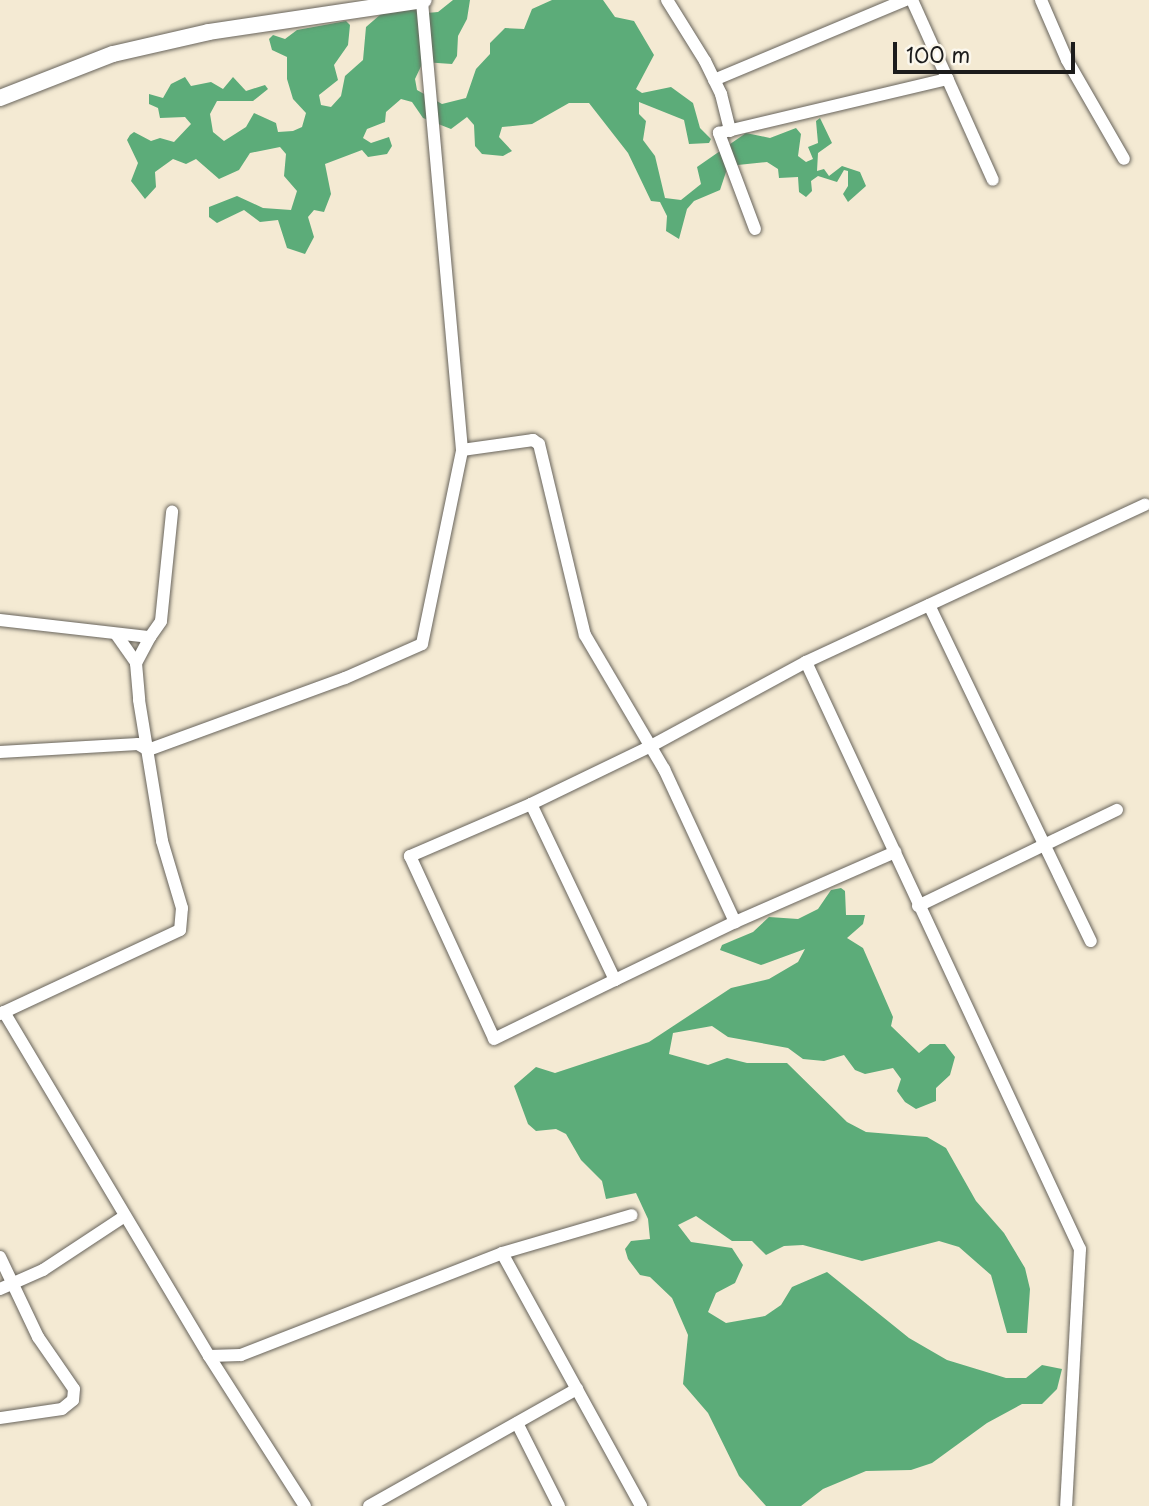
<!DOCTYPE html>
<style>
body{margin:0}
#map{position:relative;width:1149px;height:1506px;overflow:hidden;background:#f4ead3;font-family:"Playpen Sans",sans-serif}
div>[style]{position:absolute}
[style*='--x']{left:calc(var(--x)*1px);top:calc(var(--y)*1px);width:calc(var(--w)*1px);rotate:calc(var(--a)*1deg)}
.forest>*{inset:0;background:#5cac79}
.roads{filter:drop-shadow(0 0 2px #68645c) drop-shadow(0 0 2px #68645c)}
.minor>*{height:12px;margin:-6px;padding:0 6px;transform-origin:6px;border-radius:6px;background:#fff}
.tertiary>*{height:16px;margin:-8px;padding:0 8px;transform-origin:8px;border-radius:8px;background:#fff}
span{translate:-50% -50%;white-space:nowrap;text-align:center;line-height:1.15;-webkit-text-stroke:6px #fbf7ec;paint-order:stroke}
.scale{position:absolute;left:893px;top:42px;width:182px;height:32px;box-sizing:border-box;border:4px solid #1c1c1c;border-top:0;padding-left:9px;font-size:21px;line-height:24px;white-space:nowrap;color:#1c1c1c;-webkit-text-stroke:5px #fbf7ec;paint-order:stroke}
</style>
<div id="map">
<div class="forest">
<div style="clip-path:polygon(453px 0,470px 0,467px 19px,458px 36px,457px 56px,452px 64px,423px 62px,415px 79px,417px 90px,442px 104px,466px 98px,476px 69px,490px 54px,490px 43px,505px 28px,524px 29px,532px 9px,552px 0,603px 0,615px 17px,634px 21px,654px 55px,636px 89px,642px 93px,671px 87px,693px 103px,700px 128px,711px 139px,709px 143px,689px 144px,684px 120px,639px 102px,639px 114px,646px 121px,643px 140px,655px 156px,665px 198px,681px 200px,701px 184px,697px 167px,746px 133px,770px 138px,796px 128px,801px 134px,798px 156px,806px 162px,813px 159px,808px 147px,818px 143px,816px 121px,820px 118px,832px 143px,818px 153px,817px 171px,824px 169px,829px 176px,842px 166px,860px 172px,866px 186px,848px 202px,843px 194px,848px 186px,848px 171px,844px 170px,837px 182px,818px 176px,811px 181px,812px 191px,806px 197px,799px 192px,798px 177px,779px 178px,778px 169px,767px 162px,728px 166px,720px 190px,694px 201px,687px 209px,679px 239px,666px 231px,667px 216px,660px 202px,651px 201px,628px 153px,589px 103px,569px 103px,532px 124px,502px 127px,499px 137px,512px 151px,503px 156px,482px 154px,475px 146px,474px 125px,467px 117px,451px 129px,423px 118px,412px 102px,401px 99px,386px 112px,385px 122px,367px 129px,363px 138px,371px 143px,389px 137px,392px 146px,387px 154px,368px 157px,362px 150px,325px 164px,331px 194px,324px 212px,314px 210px,308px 217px,314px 237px,305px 254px,287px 248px,278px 220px,260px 222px,244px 210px,217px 223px,209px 217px,209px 207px,237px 196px,263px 208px,291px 210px,297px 191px,284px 176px,286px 154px,280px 147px,250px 153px,239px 170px,219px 179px,196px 159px,186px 164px,173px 159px,155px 172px,156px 187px,145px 199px,131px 181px,138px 163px,127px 140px,130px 135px,134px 132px,151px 141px,160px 138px,174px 142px,191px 124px,185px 117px,160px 118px,158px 108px,149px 104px,149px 94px,163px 98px,171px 84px,185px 77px,191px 86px,211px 82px,223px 89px,233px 77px,246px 91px,265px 85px,268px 89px,253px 101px,217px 101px,210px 114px,213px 132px,224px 141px,246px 127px,254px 113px,276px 123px,278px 132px,293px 131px,302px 127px,306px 113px,293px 99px,287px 79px,287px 57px,272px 50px,269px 39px,273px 35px,285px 39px,297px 30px,346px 21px,350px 25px,348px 45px,334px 65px,338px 80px,319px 95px,321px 105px,331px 107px,341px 96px,345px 76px,363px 60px,366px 27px,381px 14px,420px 5px,427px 13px,438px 12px)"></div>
<div style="clip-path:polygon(841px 888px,845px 891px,846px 915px,865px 915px,863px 924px,847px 938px,863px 948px,893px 1017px,891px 1026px,919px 1053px,930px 1044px,945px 1044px,955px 1057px,950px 1075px,936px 1088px,936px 1101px,916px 1109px,905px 1102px,897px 1091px,901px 1079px,893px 1068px,865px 1074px,855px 1070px,844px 1055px,824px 1061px,803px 1059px,788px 1048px,728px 1037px,712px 1026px,673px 1033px,669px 1054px,708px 1065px,727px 1058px,747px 1063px,787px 1063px,847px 1122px,866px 1132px,927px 1137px,946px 1148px,976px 1201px,1004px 1233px,1025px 1268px,1030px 1289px,1027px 1333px,1007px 1333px,991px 1275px,959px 1247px,939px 1241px,862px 1261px,803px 1245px,784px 1246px,766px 1255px,752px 1241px,732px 1241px,696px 1216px,678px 1225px,691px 1242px,732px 1248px,743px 1265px,735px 1283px,716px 1293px,708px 1312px,726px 1323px,765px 1316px,781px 1305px,792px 1287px,827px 1272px,909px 1338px,947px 1360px,1006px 1378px,1026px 1378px,1042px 1365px,1062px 1369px,1057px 1389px,1042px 1404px,1022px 1404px,987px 1423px,932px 1463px,911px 1470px,866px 1471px,823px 1489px,801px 1506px,766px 1506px,739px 1476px,708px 1413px,683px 1384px,688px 1335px,672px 1298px,650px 1277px,640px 1275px,628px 1259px,625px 1249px,631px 1241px,650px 1239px,648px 1219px,636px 1193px,606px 1199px,602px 1181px,581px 1160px,566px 1134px,556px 1129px,536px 1131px,528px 1124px,514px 1086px,536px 1067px,555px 1073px,649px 1042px,731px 988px,769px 979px,798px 962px,805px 949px,761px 965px,720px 950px,722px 945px,753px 932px,769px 917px,798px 919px,818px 909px,831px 890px)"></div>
</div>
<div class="roads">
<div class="minor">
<div style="--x:667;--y:0;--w:72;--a:58.1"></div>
<div style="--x:705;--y:61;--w:37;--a:64"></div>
<div style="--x:721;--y:94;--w:38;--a:76"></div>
<div style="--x:912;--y:0;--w:197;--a:65.8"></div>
<div style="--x:1041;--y:0;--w:65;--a:66.6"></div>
<div style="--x:1067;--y:60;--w:114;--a:60.1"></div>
<div style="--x:714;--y:80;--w:207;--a:-22.7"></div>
<div style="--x:755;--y:229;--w:103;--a:-110.6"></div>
<div style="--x:719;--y:133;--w:235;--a:-13.3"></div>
<div style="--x:462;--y:450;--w:72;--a:-8"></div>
<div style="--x:533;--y:440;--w:7;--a:34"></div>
<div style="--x:539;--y:444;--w:196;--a:76.5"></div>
<div style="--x:585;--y:635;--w:156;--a:59.5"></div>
<div style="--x:664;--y:769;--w:169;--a:65.1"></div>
<div style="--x:929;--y:605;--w:373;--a:64.3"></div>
<div style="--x:0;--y:620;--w:151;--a:6.5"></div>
<div style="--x:150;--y:637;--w:30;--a:118"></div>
<div style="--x:136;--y:663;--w:37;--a:85"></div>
<div style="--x:139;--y:700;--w:143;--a:80.7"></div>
<div style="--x:162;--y:841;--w:70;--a:73.4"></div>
<div style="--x:182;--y:908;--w:22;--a:95"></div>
<div style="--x:180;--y:930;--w:194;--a:155"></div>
<div style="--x:116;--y:634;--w:35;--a:55"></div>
<div style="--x:150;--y:637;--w:19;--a:-55"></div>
<div style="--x:161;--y:621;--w:110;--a:-84.2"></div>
<div style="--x:806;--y:662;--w:648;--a:64.98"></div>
<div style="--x:1080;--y:1249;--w:257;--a:93.1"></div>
<div style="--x:0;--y:752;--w:138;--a:-3.3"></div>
<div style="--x:138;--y:744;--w:12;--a:31"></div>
<div style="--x:148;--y:750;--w:210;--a:-20.1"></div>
<div style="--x:345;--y:678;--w:84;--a:-23.8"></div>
<div style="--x:422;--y:644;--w:198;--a:-78.3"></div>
<div style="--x:462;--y:450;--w:451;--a:-95.1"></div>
<div style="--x:531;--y:804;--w:133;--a:-25.8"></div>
<div style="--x:651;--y:746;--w:176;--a:-28.5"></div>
<div style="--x:806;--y:662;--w:374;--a:-24.9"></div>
<div style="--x:918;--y:906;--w:221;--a:-25.8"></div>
<div style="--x:615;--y:980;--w:195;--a:-115.5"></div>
<div style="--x:531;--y:804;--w:132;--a:156.7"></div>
<div style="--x:410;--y:856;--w:201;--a:65.3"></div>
<div style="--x:494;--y:1039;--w:135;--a:-26"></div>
<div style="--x:615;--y:980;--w:133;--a:-25.8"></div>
<div style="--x:735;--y:922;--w:175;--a:-23.6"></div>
<div style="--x:0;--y:1014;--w:4;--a:-27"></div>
<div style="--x:4;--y:1012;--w:400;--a:59.2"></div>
<div style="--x:209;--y:1356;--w:178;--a:57.4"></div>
<div style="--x:502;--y:1253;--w:289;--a:61.2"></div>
<div style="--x:0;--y:1257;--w:89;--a:64.6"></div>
<div style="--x:38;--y:1337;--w:63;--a:55.3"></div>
<div style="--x:74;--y:1389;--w:11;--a:95"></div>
<div style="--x:73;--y:1400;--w:14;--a:141"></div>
<div style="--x:62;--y:1409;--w:63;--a:171.7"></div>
<div style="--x:0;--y:1289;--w:47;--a:-23.8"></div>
<div style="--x:43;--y:1270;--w:98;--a:-33.4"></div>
<div style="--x:209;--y:1356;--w:32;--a:-2"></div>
<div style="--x:241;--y:1355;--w:280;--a:-21.3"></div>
<div style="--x:502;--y:1253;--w:135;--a:-16.3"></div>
<div style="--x:517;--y:1423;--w:93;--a:63.2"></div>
<div style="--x:369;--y:1506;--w:239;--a:-29.4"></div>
</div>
<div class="tertiary">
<div style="--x:0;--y:98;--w:121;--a:-21.3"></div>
<div style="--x:113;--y:54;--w:98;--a:-12.9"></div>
<div style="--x:209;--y:32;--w:217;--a:-8.5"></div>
</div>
</div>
<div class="scale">100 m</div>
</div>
